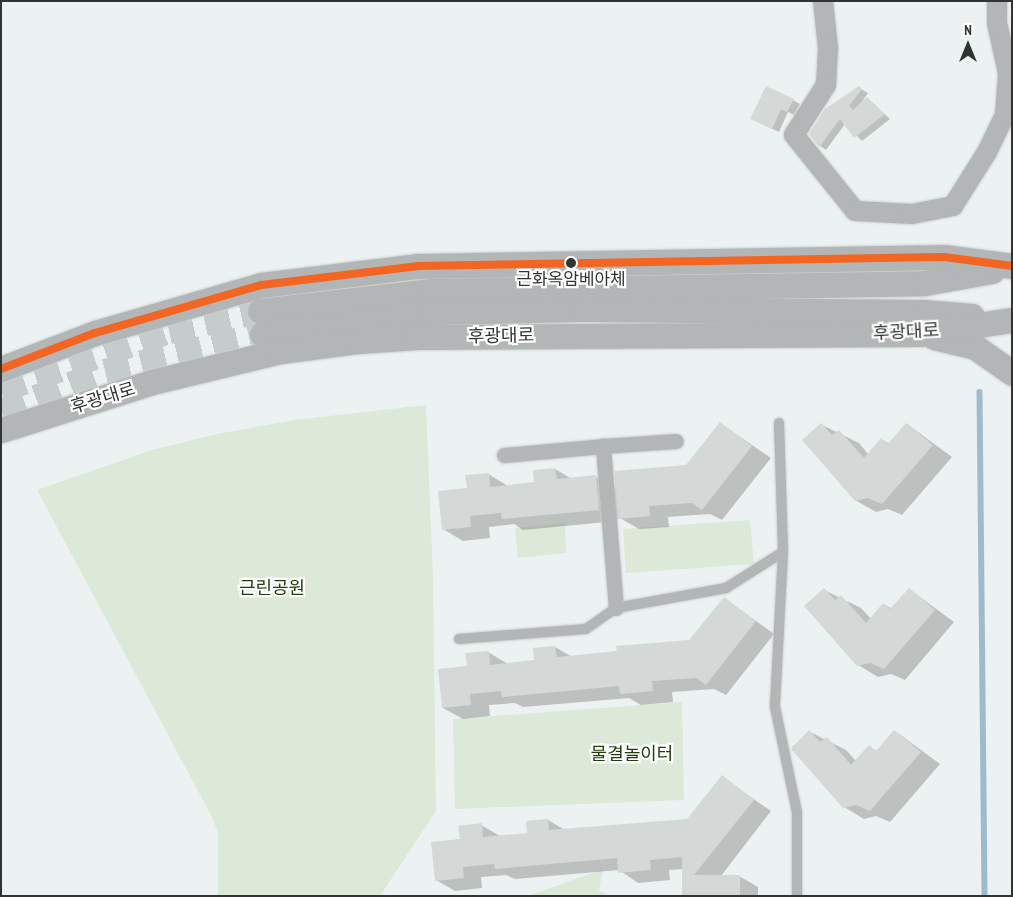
<!DOCTYPE html>
<meta charset="utf-8">
<style>
body{margin:0}
#map{position:relative;width:1013px;height:897px;overflow:hidden;background:#ecf2f1;font-family:"PT Sans Narrow","Noto Sans KR",sans-serif}
div>[style]{position:absolute}
[style*='--x']{left:calc(var(--x)*1px);top:calc(var(--y)*1px);width:calc(var(--w)*1px);rotate:calc(var(--a)*1deg)}
.green>*{inset:0;background:#dce9d9}
.shadow>*{inset:0;background:#0003}
.stream>*{height:5.5px;margin:-2.75px;padding:0 2.75px;transform-origin:2.75px;border-radius:2.75px;background:#9ebbcd}
.building>*{inset:0;background:#d4d8d7}
.tertiary-tunnel>*{height:25px;margin-top:-12.5px;transform-origin:0;background:repeating-linear-gradient(90deg,#c6cccb 0 25px,transparent 0 37px)}
.roads{filter:drop-shadow(0 0 1px #cbcfce) drop-shadow(0 0 1px #cbcfce)}
.service>*{height:10px;margin:-5px;padding:0 5px;transform-origin:5px;border-radius:5px;background:#b3b6b6}
.pedestrian>*{height:15px;margin:-7.5px;padding:0 7.5px;transform-origin:7.5px;border-radius:7.5px;background:#b3b6b6}
.minor>*{height:20px;margin:-10px;padding:0 10px;transform-origin:10px;border-radius:10px;background:#b3b6b6}
.tertiary>*{height:25px;margin:-12.5px;padding:0 12.5px;transform-origin:12.5px;border-radius:12.5px;background:#b3b6b6}
.bus-1>*{height:8px;margin:-4px;padding:0 4px;transform-origin:4px;border-radius:4px;background:#f26522}
.dots>*{width:14px;height:14px;translate:-50% -50%;box-sizing:border-box;border:2px solid #fff;border-radius:50%}
span{translate:-50% -50%;white-space:nowrap;text-align:center;line-height:1.15;-webkit-text-stroke:4.5px #fff;paint-order:stroke}
.bus-label{font-size:17px;color:#303433}
.street-label{font-size:18px;color:#303433}
.park-label{font-size:18px;color:#213f0c}
.frame{position:absolute;inset:0;border:2px solid #303433;pointer-events:none}
.north{position:absolute;left:943px;top:20px;width:50px;height:50px;-webkit-text-stroke:4px #fff;paint-order:stroke;rotate:0deg;font-size:14px;font-weight:700;line-height:20px;text-align:center;color:#303433}
.north::after{content:'';display:block;margin:auto;width:18px;height:22px;background:#303433;clip-path:polygon(50% 0,100% 100%,50% 72%,0 100%)}
</style>
<div id="map">
<div class="green">
<div style="clip-path:polygon(426px 405px,433px 576px,436px 811px,380px 896px,218px 896px,218px 833px,212px 817px,37px 490px,152px 450px,217px 434px,294px 420px)"></div>
<div style="clip-path:polygon(750px 520px,754px 564px,626px 573px,623px 529px)"></div>
<div style="clip-path:polygon(565px 523px,566px 553px,518px 558px,515px 528px)"></div>
<div style="clip-path:polygon(682px 702px,684px 800px,455px 809px,453px 719px)"></div>
<div style="clip-path:polygon(603px 869px,599px 890px,610px 896px,528px 896px)"></div>
</div>
<div class="shadow">
<div style="clip-path:polygon(859px 88px,868px 93px,861px 103px,867px 98px,890px 119px,862px 141px,845px 124px,826px 150px,820px 146px)"></div>
<div style="clip-path:polygon(793px 100px,800px 104px,794px 115px,788px 112px,779px 132px,758px 122px)"></div>
<div style="clip-path:polygon(720px 423px,771px 458px,722px 520px,710px 514px,668px 517px,669px 527px,639px 529px,618px 517px,618px 521px,523px 530px,514px 524px,489px 527px,490px 538px,463px 541px,443px 529px,468px 489px,488px 474px,508px 486px,535px 484px,555px 469px,572px 479px,596px 477px,617px 489px,687px 466px)"></div>
<div style="clip-path:polygon(907px 424px,952px 457px,902px 515px,888px 509px,876px 512px,855px 500px,822px 425px,859px 443px,868px 454px,881px 439px,890px 444px)"></div>
<div style="clip-path:polygon(909px 589px,954px 622px,905px 680px,891px 674px,878px 677px,858px 665px,824px 590px,861px 608px,871px 619px,884px 604px,892px 609px)"></div>
<div style="clip-path:polygon(724px 598px,774px 634px,726px 695px,714px 689px,672px 692px,673px 702px,641px 705px,629px 698px,523px 707px,515px 703px,489px 705px,490px 716px,463px 719px,443px 708px,468px 667px,488px 652px,508px 664px,535px 662px,555px 647px,572px 657px,690px 642px)"></div>
<div style="clip-path:polygon(895px 731px,940px 764px,890px 822px,876px 816px,864px 819px,844px 807px,792px 747px,810px 732px,846px 750px,856px 761px,869px 746px,877px 751px)"></div>
<div style="clip-path:polygon(722px 777px,771px 811px,721px 876px,739px 876px,758px 887px,758px 896px,683px 896px,683px 869px,669px 870px,670px 880px,638px 883px,619px 870px,515px 879px,506px 875px,481px 877px,482px 888px,455px 891px,436px 880px,461px 840px,481px 825px,500px 836px,529px 834px,548px 820px,565px 830px,688px 820px)"></div>
</div>
<div class="stream">
<div style="--x:980;--y:392;--w:504;--a:89.43"></div>
</div>
<div class="building">
<div style="clip-path:polygon(766px 86px,794px 99px,787px 112px,781px 109px,772px 129px,750px 119px)"></div>
<div style="clip-path:polygon(859px 86px,862px 89px,849px 106px,853px 110px,867px 97px,885px 114px,854px 138px,840px 119px,819px 147px,809px 134px,825px 109px)"></div>
<div style="clip-path:polygon(720px 422px,752px 446px,702px 510px,692px 503px,649px 506px,650px 516px,618px 519px,614px 471px,686px 465px)"></div>
<div style="clip-path:polygon(821px 423px,832px 435px,839px 430px,864px 458px,881px 438px,888px 444px,906px 423px,933px 445px,882px 504px,868px 498px,855px 501px,802px 440px)"></div>
<div style="clip-path:polygon(555px 468px,557px 479px,596px 475px,599px 510px,502px 519px,501px 513px,470px 516px,471px 527px,442px 530px,438px 491px,467px 488px,465px 475px,489px 473px,490px 487px,534px 482px,533px 470px)"></div>
<div style="clip-path:polygon(824px 588px,835px 600px,841px 595px,866px 623px,883px 603px,890px 609px,909px 588px,935px 610px,884px 669px,870px 663px,857px 666px,804px 606px)"></div>
<div style="clip-path:polygon(724px 597px,756px 621px,706px 685px,696px 678px,652px 681px,653px 691px,620px 694px,619px 686px,502px 697px,501px 691px,470px 694px,471px 705px,442px 708px,438px 669px,467px 666px,465px 653px,489px 651px,490px 665px,534px 660px,533px 648px,555px 646px,557px 657px,617px 651px,616px 646px,689px 640px)"></div>
<div style="clip-path:polygon(809px 730px,820px 742px,827px 737px,851px 765px,869px 745px,876px 751px,894px 730px,921px 752px,870px 811px,856px 805px,843px 808px,791px 749px)"></div>
<div style="clip-path:polygon(722px 775px,754px 800px,694px 875px,740px 875px,740px 896px,682px 896px,682px 857px,650px 860px,651px 870px,618px 873px,617px 858px,495px 869px,494px 864px,463px 867px,464px 878px,435px 881px,431px 842px,460px 839px,458px 826px,482px 823px,483px 837px,527px 833px,526px 821px,548px 819px,549px 830px,687px 819px)"></div>
</div>
<div class="tertiary-tunnel">
<div style="--x:1;--y:390;--w:178;--a:-19.4"></div>
<div style="--x:169;--y:331;--w:93;--a:-12.4"></div>
<div style="--x:1;--y:410;--w:111;--a:-20.6"></div>
<div style="--x:105;--y:371;--w:161;--a:-13.3"></div>
</div>
<div class="roads">
<div class="service">
<div style="--x:779;--y:423;--w:129;--a:88.2"></div>
<div style="--x:783;--y:552;--w:155;--a:93"></div>
<div style="--x:775;--y:707;--w:107;--a:78.2"></div>
<div style="--x:797;--y:812;--w:84;--a:90"></div>
<div style="--x:459;--y:639;--w:127;--a:-4.5"></div>
<div style="--x:586;--y:629;--w:37;--a:-35"></div>
<div style="--x:616;--y:608;--w:112;--a:-10.3"></div>
<div style="--x:726;--y:588;--w:67;--a:-32.3"></div>
</div>
<div class="pedestrian">
<div style="--x:504;--y:455;--w:99;--a:-5.2"></div>
<div style="--x:616;--y:608;--w:163;--a:-94.6"></div>
<div style="--x:603;--y:446;--w:73;--a:-3.9"></div>
</div>
<div class="minor">
<div style="--x:823;--y:1;--w:47;--a:83.9"></div>
<div style="--x:828;--y:48;--w:37;--a:93"></div>
<div style="--x:826;--y:85;--w:59;--a:122.6"></div>
<div style="--x:794;--y:135;--w:97;--a:51.2"></div>
<div style="--x:855;--y:211;--w:57;--a:3"></div>
<div style="--x:912;--y:214;--w:42;--a:-11"></div>
<div style="--x:953;--y:206;--w:64;--a:-57.8"></div>
<div style="--x:987;--y:152;--w:41;--a:-64.1"></div>
<div style="--x:1005;--y:115;--w:42;--a:-85.9"></div>
<div style="--x:1008;--y:73;--w:51;--a:-102.4"></div>
<div style="--x:997;--y:23;--w:22;--a:-90"></div>
</div>
<div class="tertiary">
<div style="--x:260;--y:311;--w:171;--a:-6.7"></div>
<div style="--x:430;--y:291;--w:495;--a:-0.9"></div>
<div style="--x:925;--y:283;--w:68;--a:-10.2"></div>
<div style="--x:262;--y:334;--w:168;--a:-7.5"></div>
<div style="--x:429;--y:312;--w:153;--a:-1.1"></div>
<div style="--x:582;--y:309;--w:342;--a:0.5"></div>
<div style="--x:924;--y:312;--w:48;--a:4.8"></div>
<div style="--x:934;--y:337;--w:42;--a:13.7"></div>
<div style="--x:975;--y:347;--w:45;--a:35.1"></div>
<div style="--x:1;--y:369;--w:101;--a:-21"></div>
<div style="--x:95;--y:333;--w:173;--a:-16.1"></div>
<div style="--x:261;--y:285;--w:157;--a:-6.9"></div>
<div style="--x:417;--y:266;--w:527;--a:-0.98"></div>
<div style="--x:944;--y:257;--w:69;--a:7.5"></div>
<div style="--x:1;--y:430;--w:158;--a:-17.6"></div>
<div style="--x:152;--y:382;--w:133;--a:-13.5"></div>
<div style="--x:281;--y:351;--w:79;--a:-7.3"></div>
<div style="--x:359;--y:341;--w:59;--a:-3.9"></div>
<div style="--x:418;--y:337;--w:502;--a:-0.34"></div>
<div style="--x:920;--y:334;--w:93;--a:-8.7"></div>
</div>
</div>
<div class="bus-1">
<div style="--x:1;--y:369;--w:101;--a:-21"></div>
<div style="--x:95;--y:333;--w:173;--a:-16.1"></div>
<div style="--x:261;--y:285;--w:157;--a:-6.9"></div>
<div style="--x:417;--y:266;--w:527;--a:-0.98"></div>
<div style="--x:944;--y:257;--w:69;--a:7.5"></div>
</div>
<div class="dots">
<div style="left:571px;top:263px;background:#303433"></div>
</div>
<div class="bus-label">
<span style="left:571px;top:280px">근화옥암베아체</span>
</div>
<div class="street-label">
<span style="left:906px;top:332px;rotate:-3deg">후광대로</span>
<span style="left:501px;top:336px;rotate:-1deg">후광대로</span>
<span style="left:103px;top:398px;rotate:-17deg">후광대로</span>
</div>
<div class="park-label">
<span style="left:272px;top:588px">근린공원</span>
<span style="left:632px;top:754px">물결놀이터</span>
</div>
<div class="frame"></div>
<div class="north">N</div>
</div>
